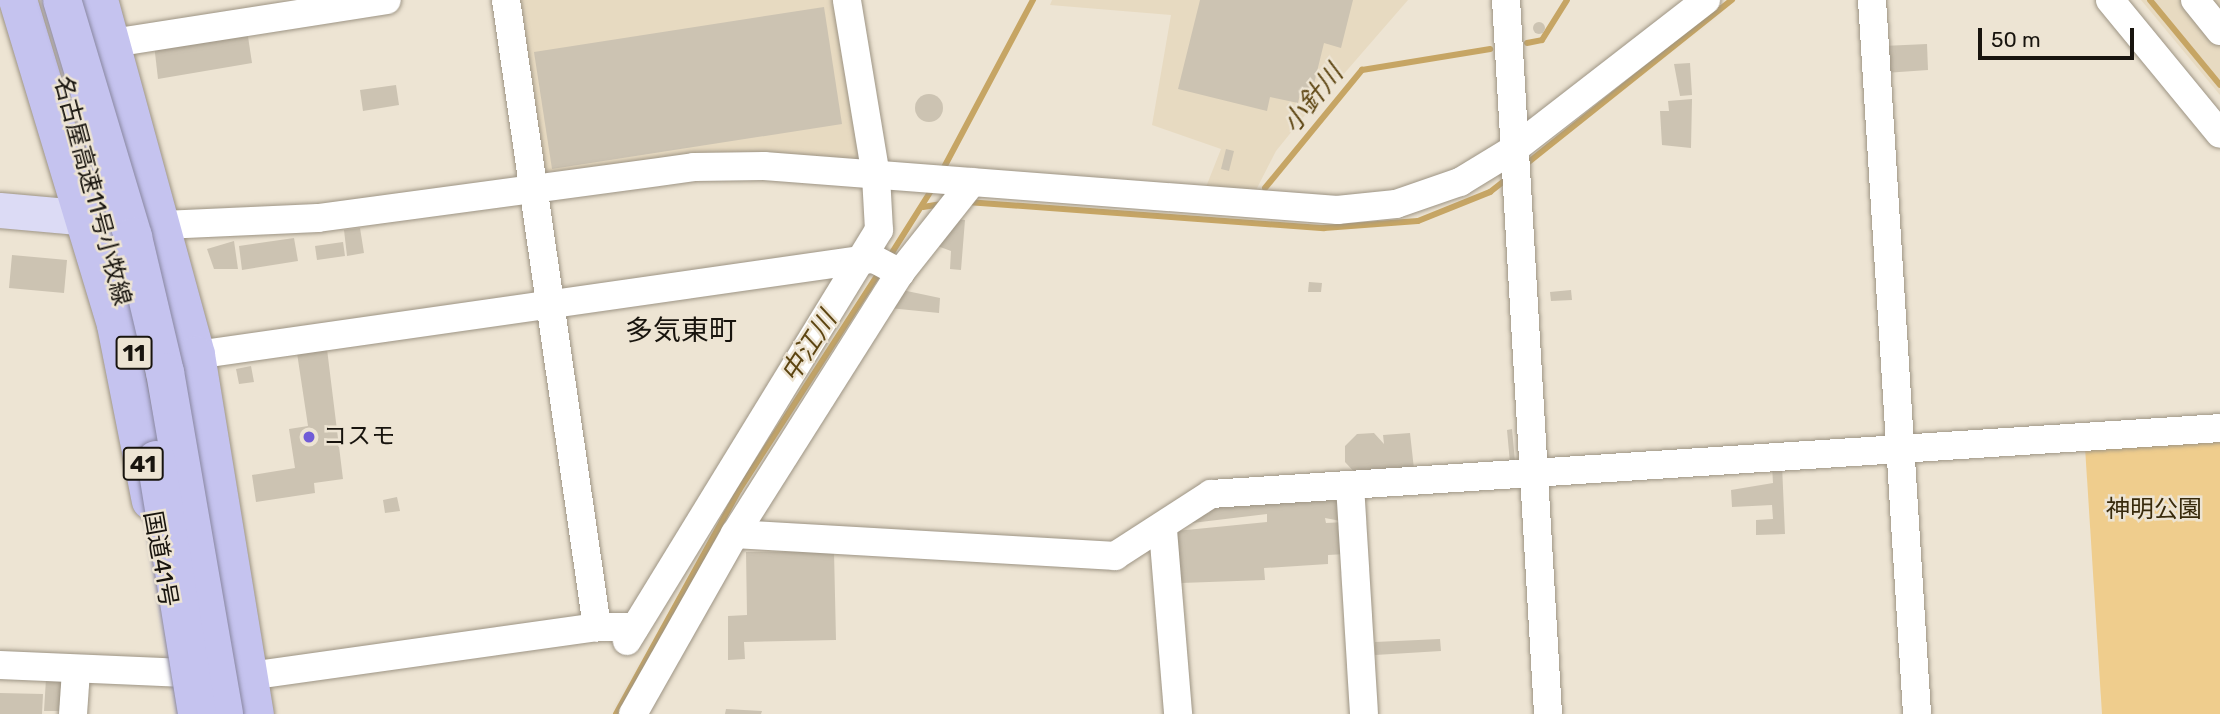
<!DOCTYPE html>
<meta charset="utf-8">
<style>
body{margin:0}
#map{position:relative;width:2220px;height:714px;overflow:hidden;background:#ede4d3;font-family:Rubik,"Noto Sans JP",sans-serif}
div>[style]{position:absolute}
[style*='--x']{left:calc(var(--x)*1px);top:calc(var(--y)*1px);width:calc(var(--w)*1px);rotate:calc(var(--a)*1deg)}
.built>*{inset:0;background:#e7dac1}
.green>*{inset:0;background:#efcd8d}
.stream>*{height:6px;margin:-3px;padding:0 3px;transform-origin:3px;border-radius:3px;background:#c6a564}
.building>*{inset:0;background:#ccc3b2}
.round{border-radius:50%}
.roads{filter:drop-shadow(0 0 2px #9d9484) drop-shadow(0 0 2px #9d9484)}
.minor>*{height:28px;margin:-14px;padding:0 14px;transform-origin:14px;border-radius:14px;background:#fff}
.major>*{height:35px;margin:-17.5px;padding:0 17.5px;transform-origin:17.5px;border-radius:17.5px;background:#dcdbf5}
.highway>*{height:38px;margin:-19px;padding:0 19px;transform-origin:19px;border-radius:19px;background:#c5c3ef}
.bridges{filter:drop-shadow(0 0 2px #8886a0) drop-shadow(0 0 2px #8886a0)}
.highway-bridge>*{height:38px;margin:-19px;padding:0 19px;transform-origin:19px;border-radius:19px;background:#c5c3ef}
.dots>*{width:19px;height:19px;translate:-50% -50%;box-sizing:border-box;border:4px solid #ede4d3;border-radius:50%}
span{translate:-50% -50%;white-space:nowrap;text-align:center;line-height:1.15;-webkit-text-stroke:5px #ede4d3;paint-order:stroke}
.shield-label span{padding:2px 5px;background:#ede4d3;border:2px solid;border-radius:5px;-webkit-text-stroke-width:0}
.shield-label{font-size:23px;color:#18140e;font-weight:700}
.street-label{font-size:24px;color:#18140e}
.poi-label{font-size:24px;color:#18140e}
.left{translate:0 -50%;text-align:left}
.park-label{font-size:24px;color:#382a0c}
.water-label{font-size:26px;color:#5d4512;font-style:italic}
.quarter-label{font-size:28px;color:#18140e}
.scale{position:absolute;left:1978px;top:28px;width:156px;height:32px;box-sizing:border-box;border:4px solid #18140e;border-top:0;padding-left:9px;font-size:21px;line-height:24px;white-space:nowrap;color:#18140e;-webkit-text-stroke:5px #ede4d3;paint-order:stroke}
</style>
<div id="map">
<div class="built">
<div style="clip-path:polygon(515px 0,836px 0,859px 154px,853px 162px,687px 156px,545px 172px)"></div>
<div style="clip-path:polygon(1052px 0,1408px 0,1342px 76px,1324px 79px,1318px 99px,1276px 151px,1255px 192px,1206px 187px,1221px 149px,1152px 125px,1171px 15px,1050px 5px)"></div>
<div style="clip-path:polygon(2141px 0,2220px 0,2220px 95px)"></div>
</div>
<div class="green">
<div style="clip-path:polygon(2220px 439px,2220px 714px,2102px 714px,2085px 447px)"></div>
</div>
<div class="stream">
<div style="--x:2150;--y:0;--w:110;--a:50.5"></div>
<div style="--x:1527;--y:43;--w:15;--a:-11"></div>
<div style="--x:1542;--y:40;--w:47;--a:-58"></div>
<div style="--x:1525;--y:165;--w:265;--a:-38.6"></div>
<div style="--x:941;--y:173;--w:196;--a:-62"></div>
<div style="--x:1265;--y:188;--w:153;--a:-50.6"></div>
<div style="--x:1362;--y:70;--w:130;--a:-9.3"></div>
<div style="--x:967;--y:202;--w:358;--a:4.2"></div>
<div style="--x:1324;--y:228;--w:94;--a:-4.3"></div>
<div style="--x:1418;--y:221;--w:78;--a:-21.9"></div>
<div style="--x:1490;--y:192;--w:23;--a:-38"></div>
<div style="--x:923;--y:207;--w:19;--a:-9"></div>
<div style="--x:888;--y:259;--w:86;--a:-57.8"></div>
<div style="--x:616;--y:714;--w:256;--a:-61.2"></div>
<div style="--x:739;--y:490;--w:260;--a:-57.2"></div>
</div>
<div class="building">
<div style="clip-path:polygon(1200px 0,1353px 0,1341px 48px,1324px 43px,1312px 92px,1301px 90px,1298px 103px,1270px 97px,1267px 111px,1178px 89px)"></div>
<div style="clip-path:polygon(824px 7px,842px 124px,552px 169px,534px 52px)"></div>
<div class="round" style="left:1533px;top:22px;width:12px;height:12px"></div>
<div style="clip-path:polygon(247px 30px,252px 63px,158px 79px,154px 44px)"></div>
<div style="clip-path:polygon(1927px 44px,1928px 70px,1885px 73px,1883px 46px)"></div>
<div style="clip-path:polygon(1690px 63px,1692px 95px,1680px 96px,1674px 64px)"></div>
<div style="clip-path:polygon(396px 85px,399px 105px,363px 111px,360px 90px)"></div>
<div class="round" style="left:915px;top:94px;width:28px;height:28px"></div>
<div style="clip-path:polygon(1692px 99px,1691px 148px,1662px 145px,1660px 111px,1669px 111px,1668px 101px)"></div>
<div style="clip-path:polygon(1226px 149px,1234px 151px,1229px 171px,1221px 169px)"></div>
<div style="clip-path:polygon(954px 219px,965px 220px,961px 270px,950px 269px,951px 251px,932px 244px)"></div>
<div style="clip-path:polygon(360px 228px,364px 253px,347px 256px,344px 230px)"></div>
<div style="clip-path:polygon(294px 238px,298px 261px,242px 270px,239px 246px)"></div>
<div style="clip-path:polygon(234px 241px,238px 269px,214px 269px,207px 249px)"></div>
<div style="clip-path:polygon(343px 242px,345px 256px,317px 260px,315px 246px)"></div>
<div style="clip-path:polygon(12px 255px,67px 260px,64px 293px,9px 288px)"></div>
<div style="clip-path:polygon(1309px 282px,1322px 283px,1321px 292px,1308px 292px)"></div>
<div style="clip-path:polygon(902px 290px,940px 298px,939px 313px,889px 308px)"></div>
<div style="clip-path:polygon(1571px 290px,1572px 300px,1551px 301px,1550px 292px)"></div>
<div style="clip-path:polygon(327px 349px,343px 479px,314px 483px,315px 493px,256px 502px,252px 475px,295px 468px,289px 429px,308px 426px,297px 353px)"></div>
<div style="clip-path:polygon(251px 366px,254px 382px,239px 384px,236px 369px)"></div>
<div style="clip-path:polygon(1512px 429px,1515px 462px,1510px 463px,1507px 430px)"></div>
<div style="clip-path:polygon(1374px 433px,1384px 444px,1383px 435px,1410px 433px,1414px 469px,1357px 475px,1345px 462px,1345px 446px,1357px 434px)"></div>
<div style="clip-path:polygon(1782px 465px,1785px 534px,1756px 535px,1756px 520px,1773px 519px,1772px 505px,1732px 507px,1731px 490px,1773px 483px,1772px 466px)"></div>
<div style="clip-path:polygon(1336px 496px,1341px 521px,1325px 518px,1326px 523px,1345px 522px,1346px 554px,1328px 555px,1328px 564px,1264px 568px,1265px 580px,1181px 583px,1176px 531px,1267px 522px,1267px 514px,1192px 523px,1192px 514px,1209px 513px,1208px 504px)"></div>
<div style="clip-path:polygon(397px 497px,400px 511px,385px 513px,383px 500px)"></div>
<div style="clip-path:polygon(834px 551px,836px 640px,744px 642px,745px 659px,728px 660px,728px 616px,747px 615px,746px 552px)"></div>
<div style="clip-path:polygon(1440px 639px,1441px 651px,1375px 655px,1375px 642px)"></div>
<div style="clip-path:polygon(46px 679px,62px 680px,61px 711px,44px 711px)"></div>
<div style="clip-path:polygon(0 693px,43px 694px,42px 714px,0 714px)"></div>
<div style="clip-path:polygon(726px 709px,762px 711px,761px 714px,725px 714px)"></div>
</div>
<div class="roads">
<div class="minor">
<div style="--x:506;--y:0;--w:634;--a:81.74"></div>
<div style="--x:1506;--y:0;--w:715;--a:86.63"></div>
<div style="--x:1872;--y:0;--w:715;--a:86.39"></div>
<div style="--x:2110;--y:0;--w:173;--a:50.6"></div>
<div style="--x:2195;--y:0;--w:40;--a:51"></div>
<div style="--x:113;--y:43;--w:277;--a:-8.9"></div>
<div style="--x:163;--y:225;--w:155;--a:-2.6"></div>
<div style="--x:318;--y:218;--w:379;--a:-7.7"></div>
<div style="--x:694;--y:167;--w:70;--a:-0.8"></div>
<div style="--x:764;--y:166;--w:575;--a:4.39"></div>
<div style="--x:1337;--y:210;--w:59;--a:-5.8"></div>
<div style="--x:1396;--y:204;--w:68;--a:-19"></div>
<div style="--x:1460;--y:182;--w:63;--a:-31.4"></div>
<div style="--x:1514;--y:149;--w:243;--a:-37.8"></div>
<div style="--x:196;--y:355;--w:672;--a:-8.13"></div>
<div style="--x:861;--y:260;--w:13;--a:-4"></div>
<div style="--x:874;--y:259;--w:30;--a:28"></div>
<div style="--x:1350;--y:485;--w:229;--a:86.5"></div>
<div style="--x:1163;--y:530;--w:185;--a:85.3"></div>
<div style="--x:735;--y:534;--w:381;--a:3.3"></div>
<div style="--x:1115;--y:556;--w:114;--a:-32.9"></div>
<div style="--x:1211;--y:494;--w:1011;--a:-3.74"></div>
<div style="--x:627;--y:641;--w:482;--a:-58.5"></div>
<div style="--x:879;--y:230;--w:54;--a:-93.2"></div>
<div style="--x:876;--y:176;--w:178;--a:-99.4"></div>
<div style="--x:0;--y:665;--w:249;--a:2.5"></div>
<div style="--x:249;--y:676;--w:351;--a:-8"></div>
<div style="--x:597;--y:627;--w:38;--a:0"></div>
<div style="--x:73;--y:714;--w:43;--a:-86"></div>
<div style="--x:633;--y:714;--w:207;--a:-60.5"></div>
<div style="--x:735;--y:534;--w:309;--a:-57.7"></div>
<div style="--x:900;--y:273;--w:116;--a:-51.6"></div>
</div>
<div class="major">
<div style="--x:0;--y:210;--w:157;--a:5.1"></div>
</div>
<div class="highway">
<div style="--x:18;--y:0;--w:339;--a:73.2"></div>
<div style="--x:116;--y:325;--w:179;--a:78.8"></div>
<div style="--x:99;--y:0;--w:368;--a:74.7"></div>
<div style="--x:196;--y:355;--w:364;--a:80.7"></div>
</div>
</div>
<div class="bridges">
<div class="highway-bridge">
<div style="--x:62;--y:0;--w:247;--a:73.3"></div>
<div style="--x:133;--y:237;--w:139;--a:76.7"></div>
<div style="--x:165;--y:372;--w:347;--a:80.2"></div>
<div style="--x:156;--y:460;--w:257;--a:80.8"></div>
</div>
</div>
<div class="dots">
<div style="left:309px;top:437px;background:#715cd7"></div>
</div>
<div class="shield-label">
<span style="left:134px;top:353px">11</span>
<span style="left:143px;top:464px">41</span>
</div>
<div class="street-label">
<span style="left:92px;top:191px;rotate:75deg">名古屋高速11号小牧線</span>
<span style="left:160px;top:559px;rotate:80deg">国道41号</span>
</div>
<div class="poi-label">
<span class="left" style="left:323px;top:437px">コスモ</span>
</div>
<div class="park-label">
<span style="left:2154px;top:510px">神明公園</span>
</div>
<div class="water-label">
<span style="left:1313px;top:99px;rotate:-51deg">小針川</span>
<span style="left:809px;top:347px;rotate:-57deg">中江川</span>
</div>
<div class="quarter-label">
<span style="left:681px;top:331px">多気東町</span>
</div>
<div class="scale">50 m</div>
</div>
